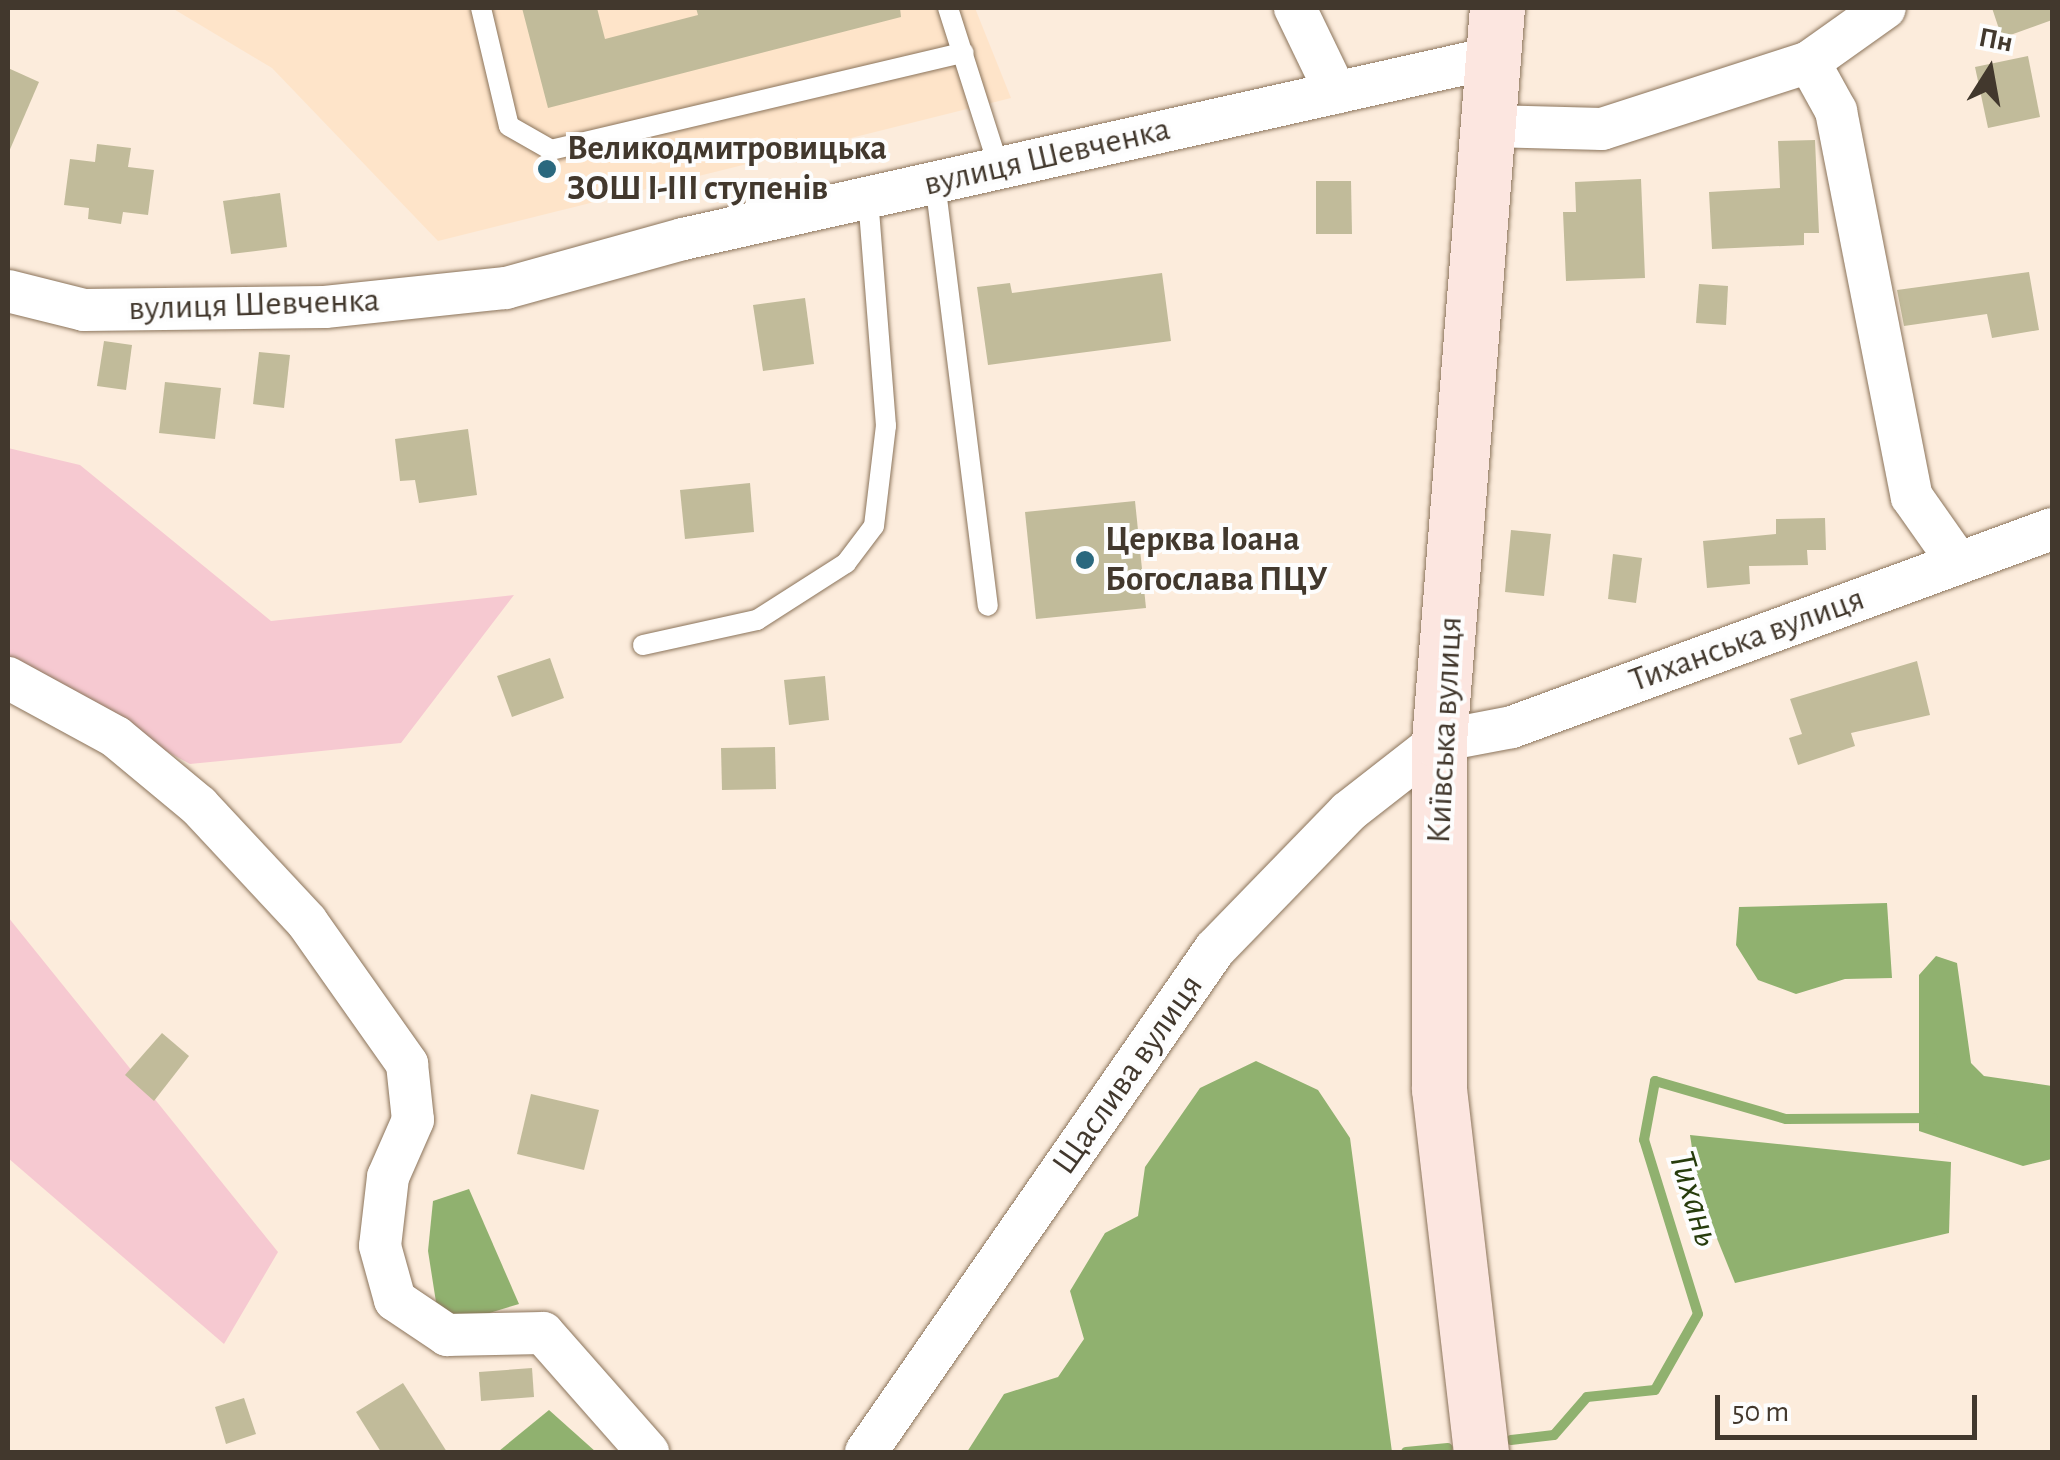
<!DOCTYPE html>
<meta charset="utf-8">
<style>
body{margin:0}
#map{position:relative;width:2060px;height:1460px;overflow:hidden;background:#fcecdc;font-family:"Alegreya Sans",sans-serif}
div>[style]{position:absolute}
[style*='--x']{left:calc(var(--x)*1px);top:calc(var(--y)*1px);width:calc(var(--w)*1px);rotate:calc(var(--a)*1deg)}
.built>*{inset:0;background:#fee4c9}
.green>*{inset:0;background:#f6c9d1}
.water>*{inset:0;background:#90b16f}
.stream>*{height:10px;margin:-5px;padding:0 5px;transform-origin:5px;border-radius:5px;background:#90b16f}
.building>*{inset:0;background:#c1bb9a}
.roads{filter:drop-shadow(0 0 2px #8b745b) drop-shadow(0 0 2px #8b745b)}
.service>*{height:20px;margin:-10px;padding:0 10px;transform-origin:10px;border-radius:10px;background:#fff}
.minor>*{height:42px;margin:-21px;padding:0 21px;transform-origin:21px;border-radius:21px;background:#fff}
.secondary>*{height:55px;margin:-27.5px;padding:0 27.5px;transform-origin:27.5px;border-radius:27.5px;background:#fce6e0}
.dots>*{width:28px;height:28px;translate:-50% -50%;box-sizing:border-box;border:5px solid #fdfdfd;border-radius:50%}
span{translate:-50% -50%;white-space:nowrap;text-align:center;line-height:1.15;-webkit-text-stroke:8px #fdfdfd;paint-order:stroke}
.poi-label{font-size:35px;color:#42382d;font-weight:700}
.left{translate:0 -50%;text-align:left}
.street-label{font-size:35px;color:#42382d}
.water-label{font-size:38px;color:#273c0c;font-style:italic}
.frame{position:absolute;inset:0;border:10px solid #42382d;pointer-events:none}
.north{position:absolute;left:1940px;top:20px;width:100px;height:100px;-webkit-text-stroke:8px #fdfdfd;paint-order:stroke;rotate:11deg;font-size:28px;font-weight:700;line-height:40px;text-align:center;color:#42382d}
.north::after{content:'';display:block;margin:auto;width:35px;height:45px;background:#42382d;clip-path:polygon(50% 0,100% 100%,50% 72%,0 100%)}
.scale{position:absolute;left:1715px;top:1395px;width:262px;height:45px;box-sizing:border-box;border:5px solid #42382d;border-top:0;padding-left:12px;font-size:30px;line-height:35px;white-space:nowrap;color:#42382d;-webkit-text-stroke:8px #fdfdfd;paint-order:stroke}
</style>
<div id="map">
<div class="built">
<div style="clip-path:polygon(172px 8px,975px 8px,1011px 98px,438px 241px,272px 68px)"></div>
</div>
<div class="green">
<div style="clip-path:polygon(8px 448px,80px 465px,271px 621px,514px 595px,401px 743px,190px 764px,8px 666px)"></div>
<div style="clip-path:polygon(8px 917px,278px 1252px,224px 1344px,8px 1158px)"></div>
</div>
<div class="water">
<div style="clip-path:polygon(1887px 903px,1892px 978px,1845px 979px,1796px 994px,1758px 980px,1736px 945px,1739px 907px)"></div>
<div style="clip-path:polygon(1936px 956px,1957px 963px,1971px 1063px,1984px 1076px,2052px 1086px,2052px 1159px,2023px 1166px,1919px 1131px,1919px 975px)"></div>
<div style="clip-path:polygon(1256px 1061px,1318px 1090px,1350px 1138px,1392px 1452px,967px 1452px,1004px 1394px,1058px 1377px,1084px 1339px,1070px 1291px,1105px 1233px,1138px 1216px,1145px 1167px,1200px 1088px)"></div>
<div style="clip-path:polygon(1690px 1135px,1951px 1162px,1949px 1233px,1735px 1283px,1699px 1194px)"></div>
<div style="clip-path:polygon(469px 1189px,519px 1304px,463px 1321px,436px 1302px,428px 1251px,433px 1201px)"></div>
<div style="clip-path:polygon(549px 1410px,596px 1452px,498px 1452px,499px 1451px)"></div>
</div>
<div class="stream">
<div style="--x:1511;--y:1440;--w:43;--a:-6.6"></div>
<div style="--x:1554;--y:1435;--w:50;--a:-49"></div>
<div style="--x:1587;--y:1397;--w:68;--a:-5.9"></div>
<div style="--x:1655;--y:1390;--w:87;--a:-60.5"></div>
<div style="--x:1698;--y:1314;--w:182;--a:-107.2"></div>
<div style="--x:1644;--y:1140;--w:60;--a:-79.4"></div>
<div style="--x:1655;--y:1081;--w:136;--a:16.2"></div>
<div style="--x:1786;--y:1119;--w:147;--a:-0.4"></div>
<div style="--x:1406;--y:1452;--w:42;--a:-5.4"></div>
</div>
<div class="building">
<div style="clip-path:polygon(522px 8px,597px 8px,605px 39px,698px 15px,696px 8px,900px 8px,901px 17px,548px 108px)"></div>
<div style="clip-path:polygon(1992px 8px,2052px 8px,2052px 20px,2002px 38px)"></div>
<div style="clip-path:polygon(2028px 56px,2040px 117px,1988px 128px,1975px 67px)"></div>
<div style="clip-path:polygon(8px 68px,39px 82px,8px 154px)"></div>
<div style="clip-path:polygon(1815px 140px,1819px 233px,1804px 233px,1804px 245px,1712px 249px,1709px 192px,1780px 188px,1778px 141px)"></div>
<div style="clip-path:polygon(97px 144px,131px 148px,128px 167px,154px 170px,148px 215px,123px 212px,121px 224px,88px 219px,89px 208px,64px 205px,70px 159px,95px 162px)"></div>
<div style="clip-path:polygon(1641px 179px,1645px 278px,1566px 281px,1563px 212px,1576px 212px,1575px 182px)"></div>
<div style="clip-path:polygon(1316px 181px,1351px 181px,1352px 234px,1316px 234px)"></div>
<div style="clip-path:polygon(280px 193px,287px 247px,231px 254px,223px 201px)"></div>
<div style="clip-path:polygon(2029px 272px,2039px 330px,1992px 338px,1987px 314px,1904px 326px,1897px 290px)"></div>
<div style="clip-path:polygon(1162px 273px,1171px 341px,988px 365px,977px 287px,1010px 283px,1012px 293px)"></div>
<div style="clip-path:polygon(1699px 284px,1728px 286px,1726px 325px,1696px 323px)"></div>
<div style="clip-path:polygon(805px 298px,814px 364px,763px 371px,753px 305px)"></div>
<div style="clip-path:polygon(104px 341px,132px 345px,126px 390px,97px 386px)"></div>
<div style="clip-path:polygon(259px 352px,290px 355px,284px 408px,253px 404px)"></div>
<div style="clip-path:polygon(165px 382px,221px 388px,215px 439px,159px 433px)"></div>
<div style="clip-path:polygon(468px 429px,477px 495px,419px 503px,415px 480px,400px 481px,395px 439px)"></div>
<div style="clip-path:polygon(750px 483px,754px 532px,685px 539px,680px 490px)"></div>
<div style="clip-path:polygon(1135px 501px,1146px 608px,1036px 619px,1025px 512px)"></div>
<div style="clip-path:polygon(1825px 518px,1826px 550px,1807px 550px,1808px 565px,1749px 566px,1750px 584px,1707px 588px,1703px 541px,1776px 534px,1776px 519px)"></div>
<div style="clip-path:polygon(1511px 530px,1551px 534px,1544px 596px,1505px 592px)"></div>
<div style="clip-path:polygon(1613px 554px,1642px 558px,1636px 603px,1608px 599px)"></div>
<div style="clip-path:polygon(550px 658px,564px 698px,512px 717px,497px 676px)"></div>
<div style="clip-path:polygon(1917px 661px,1930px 715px,1851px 733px,1855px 746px,1798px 765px,1789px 738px,1802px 734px,1790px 699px)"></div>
<div style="clip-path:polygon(825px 676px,829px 720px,789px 725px,784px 680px)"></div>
<div style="clip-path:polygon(775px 747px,776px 789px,722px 790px,721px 748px)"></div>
<div style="clip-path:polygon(162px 1033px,189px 1056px,154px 1101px,125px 1075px)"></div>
<div style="clip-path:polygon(531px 1094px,599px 1110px,584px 1170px,517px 1154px)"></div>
<div style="clip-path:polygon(532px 1368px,534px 1397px,481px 1401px,479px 1372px)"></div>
<div style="clip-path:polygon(403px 1383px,447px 1452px,381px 1452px,356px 1412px)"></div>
<div style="clip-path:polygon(244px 1398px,256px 1434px,226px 1444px,215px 1407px)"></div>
</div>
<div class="roads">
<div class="service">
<div style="--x:481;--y:8;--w:121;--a:76.7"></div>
<div style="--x:509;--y:126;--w:48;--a:29.7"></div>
<div style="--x:551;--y:150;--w:424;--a:-13.3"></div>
<div style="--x:948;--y:8;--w:168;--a:72.3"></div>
<div style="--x:935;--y:182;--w:427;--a:82.9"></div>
<div style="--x:643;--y:645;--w:117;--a:-12.4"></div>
<div style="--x:757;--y:620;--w:106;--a:-32.6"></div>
<div style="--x:846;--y:563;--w:46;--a:-52.9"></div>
<div style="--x:874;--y:526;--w:101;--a:-83.2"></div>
<div style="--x:886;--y:426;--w:229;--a:-94.5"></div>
</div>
<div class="minor">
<div style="--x:1295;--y:8;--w:94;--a:64.2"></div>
<div style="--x:1809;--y:62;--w:56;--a:61.1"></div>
<div style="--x:1836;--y:111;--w:393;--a:78.9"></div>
<div style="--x:1912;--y:497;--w:78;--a:54.9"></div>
<div style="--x:1490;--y:126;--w:112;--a:1.5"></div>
<div style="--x:1602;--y:129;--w:218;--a:-17.9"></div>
<div style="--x:1809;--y:62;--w:93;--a:-35.4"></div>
<div style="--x:8;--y:291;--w:78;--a:14"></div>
<div style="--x:84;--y:310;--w:241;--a:-0.7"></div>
<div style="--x:325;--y:307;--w:182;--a:-6"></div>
<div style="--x:506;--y:288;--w:184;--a:-15.5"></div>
<div style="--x:683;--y:239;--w:832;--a:-12.63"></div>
<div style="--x:8;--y:678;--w:123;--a:28.6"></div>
<div style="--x:116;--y:737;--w:108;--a:39.7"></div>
<div style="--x:199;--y:806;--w:158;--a:47"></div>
<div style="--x:307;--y:922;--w:174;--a:54.8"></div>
<div style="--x:407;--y:1064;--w:56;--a:83.9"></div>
<div style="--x:413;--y:1120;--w:62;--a:113.7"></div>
<div style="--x:388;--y:1177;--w:69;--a:96.6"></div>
<div style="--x:380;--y:1246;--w:56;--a:74.5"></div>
<div style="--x:395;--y:1300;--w:63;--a:33.9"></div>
<div style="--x:447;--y:1335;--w:96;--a:-1.2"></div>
<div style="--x:543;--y:1333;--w:159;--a:48.6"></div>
<div style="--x:866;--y:1452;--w:612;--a:-55.25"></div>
<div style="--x:1215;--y:949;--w:191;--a:-45.8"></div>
<div style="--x:1348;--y:812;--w:115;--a:-38"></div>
<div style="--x:1439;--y:741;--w:74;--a:-10.9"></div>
<div style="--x:1512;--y:727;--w:575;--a:-20.14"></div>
</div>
<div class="secondary">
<div style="--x:1481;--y:1452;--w:365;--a:-96.6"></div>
<div style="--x:1439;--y:1089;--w:348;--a:-90"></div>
<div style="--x:1439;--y:741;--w:735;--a:-85.48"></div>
</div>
</div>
<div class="dots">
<div style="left:547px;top:169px;background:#2a687e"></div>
<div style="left:1085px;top:560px;background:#2a687e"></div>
</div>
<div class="poi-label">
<span class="left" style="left:567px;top:169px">Великодмитровицька<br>ЗОШ І-ІІІ ступенів</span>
<span class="left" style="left:1105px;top:560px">Церква Іоана<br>Богослава ПЦУ</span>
</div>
<div class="street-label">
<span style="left:1047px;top:157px;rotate:-13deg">вулиця Шевченка</span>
<span style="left:254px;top:305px;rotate:-2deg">вулиця Шевченка</span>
<span style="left:1747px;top:640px;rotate:-20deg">Тиханська вулиця</span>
<span style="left:1445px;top:730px;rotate:-87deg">Київська вулиця</span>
<span style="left:1128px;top:1075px;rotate:-55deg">Щаслива вулиця</span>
</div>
<div class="water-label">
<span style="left:1693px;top:1199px;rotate:73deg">Тихань</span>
</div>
<div class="frame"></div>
<div class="north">Пн</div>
<div class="scale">50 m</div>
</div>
